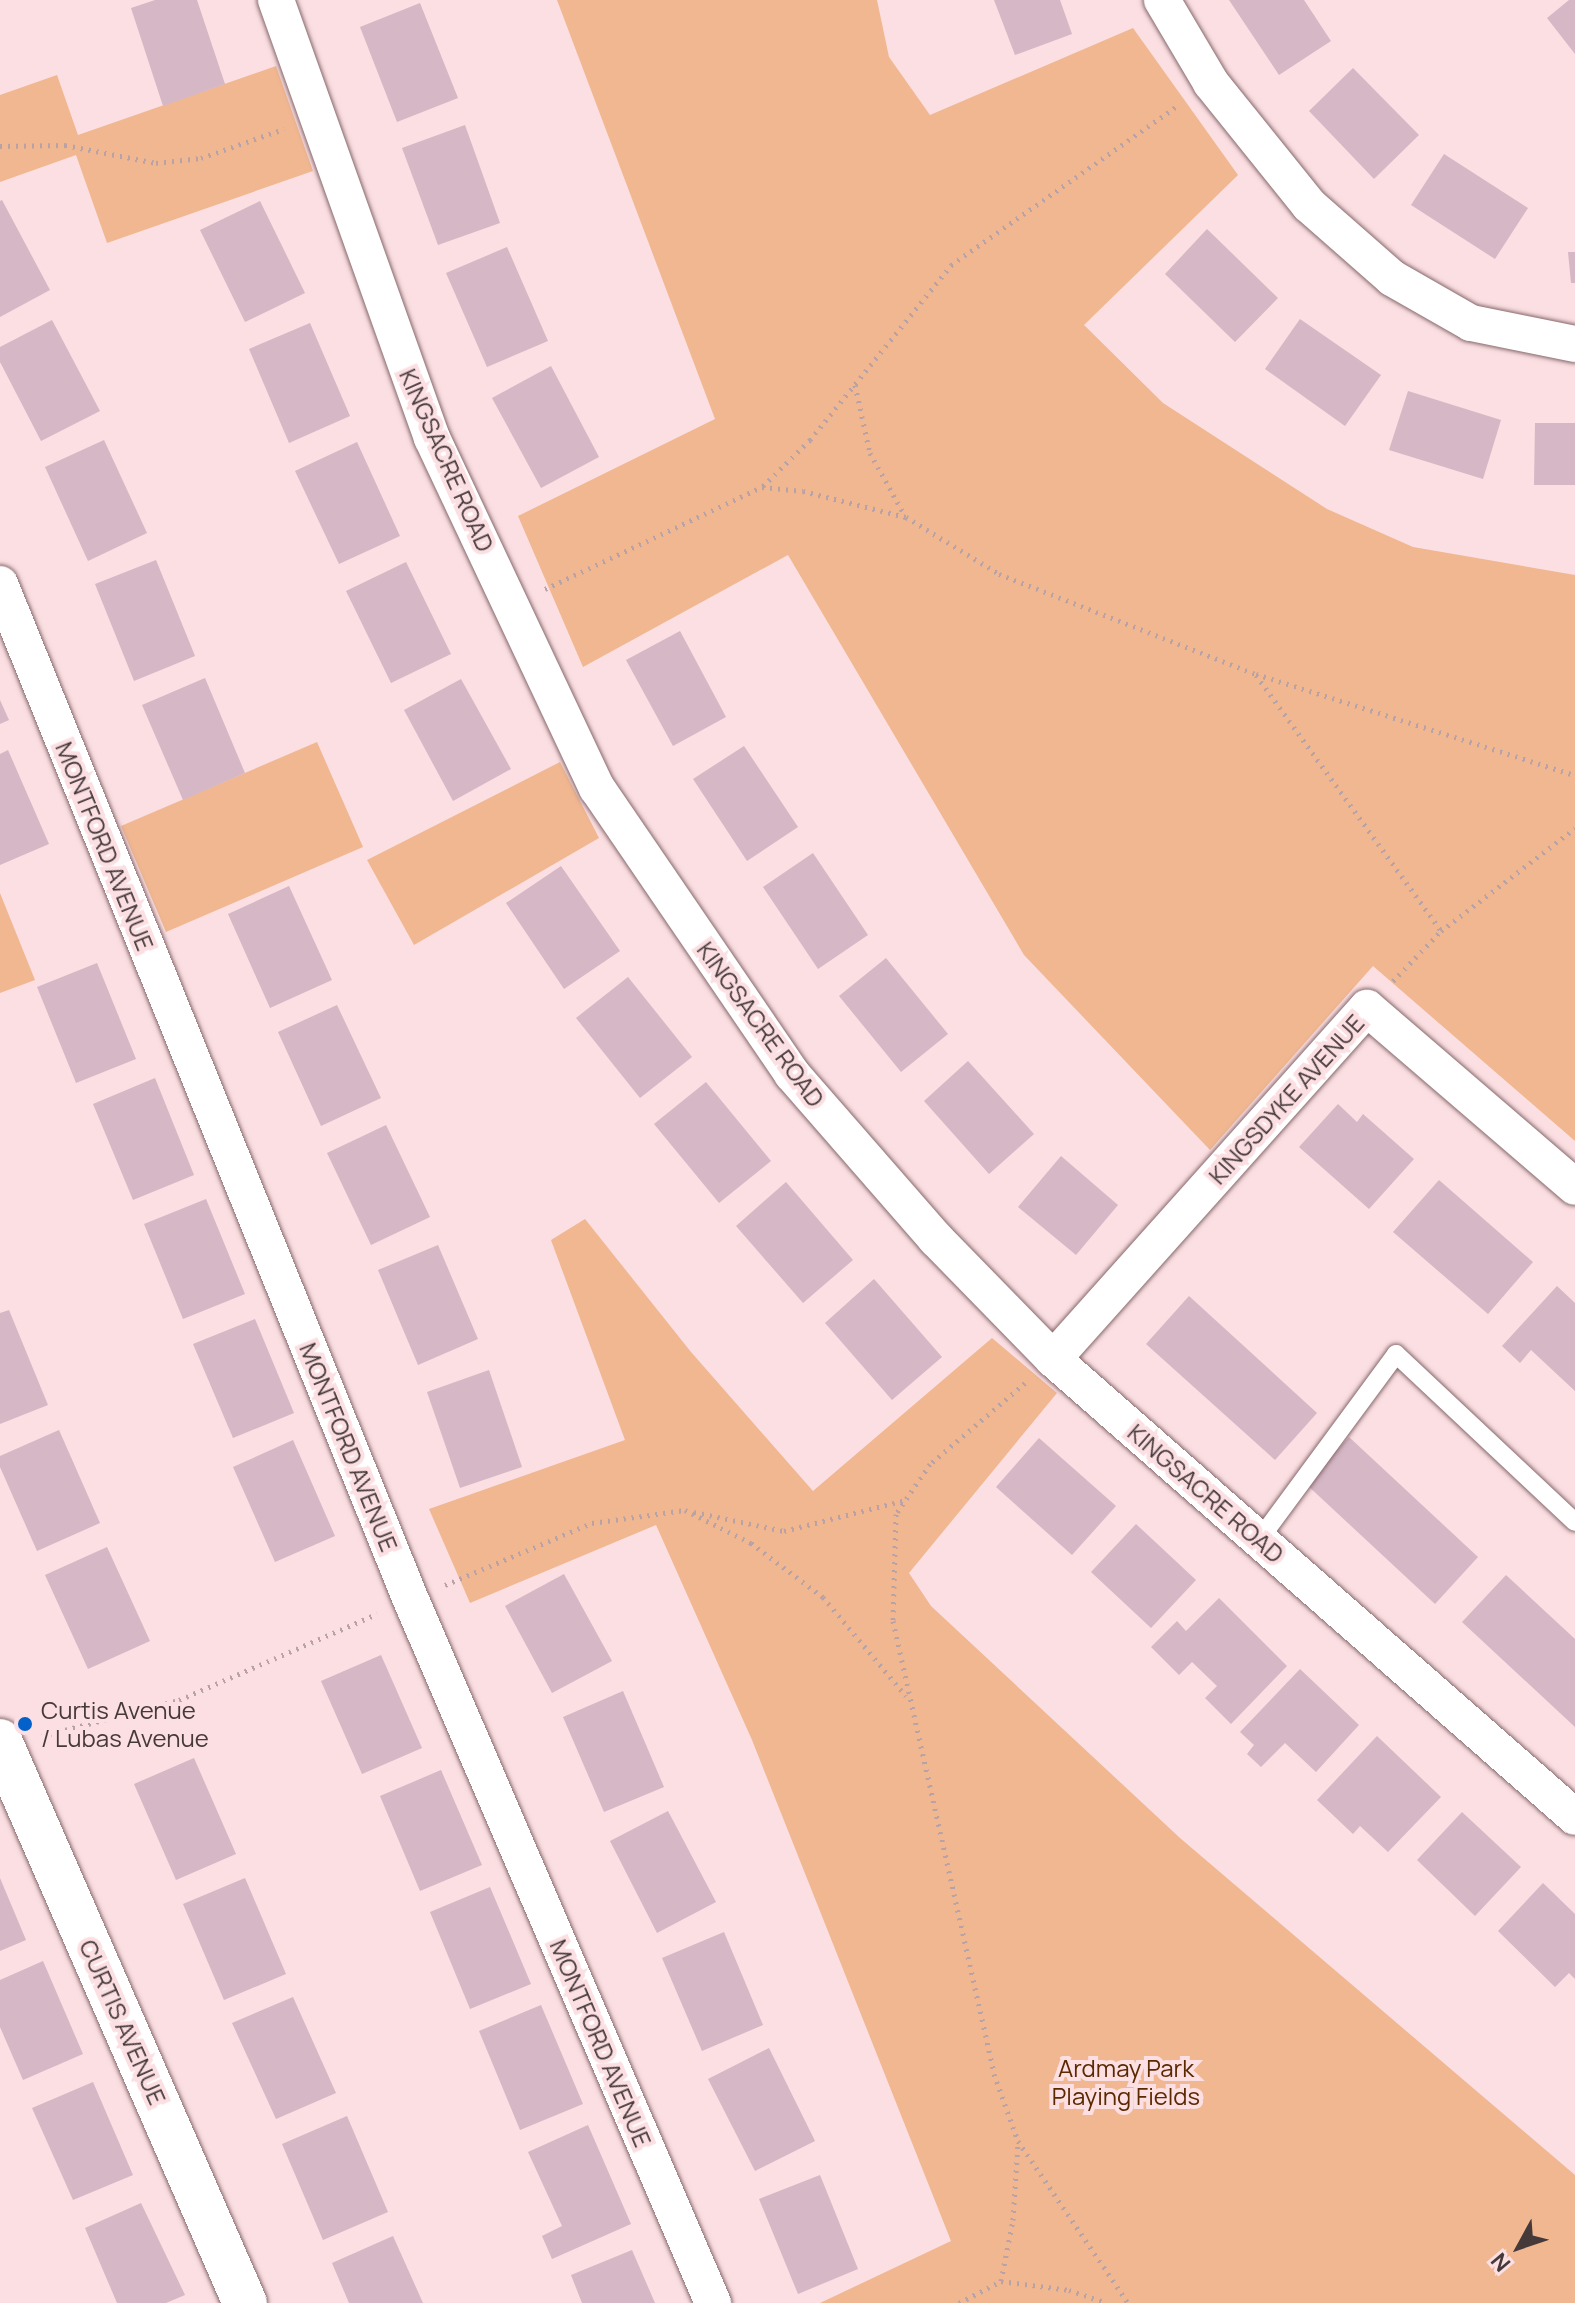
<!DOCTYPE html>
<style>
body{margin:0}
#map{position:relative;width:1575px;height:2303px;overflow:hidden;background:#fbdfe2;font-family:Manrope,sans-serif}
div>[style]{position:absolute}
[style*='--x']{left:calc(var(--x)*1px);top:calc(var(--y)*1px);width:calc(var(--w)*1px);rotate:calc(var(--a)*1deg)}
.green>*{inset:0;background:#f0b791}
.building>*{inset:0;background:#d5b7c6}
.path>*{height:5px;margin-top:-2.5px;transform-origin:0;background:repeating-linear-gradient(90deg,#b9a2a5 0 2px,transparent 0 8px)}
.roads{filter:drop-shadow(0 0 2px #86686c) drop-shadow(0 0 2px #86686c)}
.service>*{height:18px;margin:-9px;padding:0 9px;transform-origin:9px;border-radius:9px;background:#fff}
.minor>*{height:36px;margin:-18px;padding:0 18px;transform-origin:18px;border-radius:18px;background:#fff}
.tertiary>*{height:44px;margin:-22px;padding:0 22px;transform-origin:22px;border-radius:22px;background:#fff}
.dots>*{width:22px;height:22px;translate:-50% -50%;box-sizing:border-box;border:4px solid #fbdfe2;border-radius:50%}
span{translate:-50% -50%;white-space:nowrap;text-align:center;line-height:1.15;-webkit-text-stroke:8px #fbdfe2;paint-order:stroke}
.street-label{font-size:24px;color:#46393a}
.poi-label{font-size:24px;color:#46393a}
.left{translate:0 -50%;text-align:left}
.park-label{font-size:24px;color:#5b2900}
.north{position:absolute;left:1479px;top:2207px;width:80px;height:80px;-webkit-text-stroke:6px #fbdfe2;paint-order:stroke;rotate:230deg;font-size:22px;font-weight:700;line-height:32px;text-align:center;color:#46393a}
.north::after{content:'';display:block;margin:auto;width:28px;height:36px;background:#46393a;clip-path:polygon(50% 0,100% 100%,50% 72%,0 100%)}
</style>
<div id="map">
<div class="green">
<div style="clip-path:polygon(557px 0,877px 0,889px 57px,930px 115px,1133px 28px,1238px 175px,1084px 325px,1163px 403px,1327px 509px,1413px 547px,1575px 575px,1575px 1141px,1373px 966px,1210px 1150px,1024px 955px,788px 555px,583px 667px,518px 516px,715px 419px)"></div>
<div style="clip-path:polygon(276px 66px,313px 171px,107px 243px,76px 155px,0 182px,0 95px,57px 75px,78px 135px)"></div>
<div style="clip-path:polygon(317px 742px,363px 847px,166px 932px,121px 826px)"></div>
<div style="clip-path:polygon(560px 762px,599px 838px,414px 945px,367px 860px)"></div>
<div style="clip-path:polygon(0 893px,35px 980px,0 993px)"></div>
<div style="clip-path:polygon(585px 1219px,691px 1352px,813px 1491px,992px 1338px,1057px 1393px,909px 1573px,931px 1606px,1180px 1838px,1575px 2175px,1575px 2303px,820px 2303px,951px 2241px,752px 1740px,656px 1525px,470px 1603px,429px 1509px,625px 1440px,551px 1240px)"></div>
</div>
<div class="building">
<div style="clip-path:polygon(155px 0,197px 0,225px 84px,163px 106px,131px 8px)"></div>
<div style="clip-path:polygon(994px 0,1060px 0,1072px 34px,1015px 55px)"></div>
<div style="clip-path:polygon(1229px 0,1304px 0,1331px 41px,1279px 75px)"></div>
<div style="clip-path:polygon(1569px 0,1575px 0,1575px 54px,1547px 18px)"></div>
<div style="clip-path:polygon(420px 3px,458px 98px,397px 122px,360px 27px)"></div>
<div style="clip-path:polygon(1353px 68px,1419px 135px,1374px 179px,1309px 111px)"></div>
<div style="clip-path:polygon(465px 125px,500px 223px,438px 245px,402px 148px)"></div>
<div style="clip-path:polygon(1444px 154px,1528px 208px,1495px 259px,1411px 205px)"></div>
<div style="clip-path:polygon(2px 200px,50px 290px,0 317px,0 201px)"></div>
<div style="clip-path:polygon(260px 201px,305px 293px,245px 322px,200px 230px)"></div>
<div style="clip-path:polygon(1207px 229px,1278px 298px,1235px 342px,1165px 274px)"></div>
<div style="clip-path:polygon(507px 247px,548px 341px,487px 367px,446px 273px)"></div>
<div style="clip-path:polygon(1568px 252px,1575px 252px,1575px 283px,1571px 283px)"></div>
<div style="clip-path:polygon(1300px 319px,1381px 375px,1345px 426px,1265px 369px)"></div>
<div style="clip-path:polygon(52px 320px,100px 411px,41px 441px,0 362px,0 347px)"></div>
<div style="clip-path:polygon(310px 323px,350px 416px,289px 443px,249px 349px)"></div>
<div style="clip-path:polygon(551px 366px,599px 457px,541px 488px,492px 398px)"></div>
<div style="clip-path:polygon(1408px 391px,1501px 420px,1483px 479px,1389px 450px)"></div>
<div style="clip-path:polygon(1535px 423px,1575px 423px,1575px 485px,1534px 485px)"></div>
<div style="clip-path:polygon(104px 440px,147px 533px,88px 561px,45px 467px)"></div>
<div style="clip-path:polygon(357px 442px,400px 536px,339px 564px,295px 471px)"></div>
<div style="clip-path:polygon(156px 560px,195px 656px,134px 681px,95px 584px)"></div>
<div style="clip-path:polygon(406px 562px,451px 654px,391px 683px,346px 591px)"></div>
<div style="clip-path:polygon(680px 631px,726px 717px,673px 746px,626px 660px)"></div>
<div style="clip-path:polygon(205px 678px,245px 773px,183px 800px,142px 705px)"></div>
<div style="clip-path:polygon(461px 679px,511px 769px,453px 801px,404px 710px)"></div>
<div style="clip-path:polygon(0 700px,9px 720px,0 724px)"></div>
<div style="clip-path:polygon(744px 746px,798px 827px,747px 861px,693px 779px)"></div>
<div style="clip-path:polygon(8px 750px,49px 844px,0 865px,0 754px)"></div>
<div style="clip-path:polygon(813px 853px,868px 935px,818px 969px,763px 887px)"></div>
<div style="clip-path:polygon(561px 866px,620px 951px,564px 989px,506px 903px)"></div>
<div style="clip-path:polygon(289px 886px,332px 980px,270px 1008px,228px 914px)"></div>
<div style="clip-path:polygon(886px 958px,948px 1034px,901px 1072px,839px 996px)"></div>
<div style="clip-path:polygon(97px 963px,136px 1059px,76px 1083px,37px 987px)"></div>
<div style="clip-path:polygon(628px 977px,692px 1057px,640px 1098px,576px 1018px)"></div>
<div style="clip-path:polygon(337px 1005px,381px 1098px,321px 1126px,278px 1032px)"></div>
<div style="clip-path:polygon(968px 1061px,1034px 1134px,989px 1174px,924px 1101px)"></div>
<div style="clip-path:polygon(155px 1078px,194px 1175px,133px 1200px,93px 1104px)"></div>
<div style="clip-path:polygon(706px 1082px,771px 1161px,719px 1203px,654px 1124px)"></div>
<div style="clip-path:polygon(1338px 1104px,1357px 1122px,1363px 1114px,1414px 1159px,1369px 1209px,1299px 1147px)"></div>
<div style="clip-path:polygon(386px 1125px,430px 1217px,371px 1245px,327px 1153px)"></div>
<div style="clip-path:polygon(1061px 1156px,1118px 1205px,1076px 1255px,1018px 1207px)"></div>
<div style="clip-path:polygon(1439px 1180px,1533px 1262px,1488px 1314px,1393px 1232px)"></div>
<div style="clip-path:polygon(786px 1182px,853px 1260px,803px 1303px,736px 1226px)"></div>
<div style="clip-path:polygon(206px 1199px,245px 1294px,183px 1319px,144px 1224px)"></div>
<div style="clip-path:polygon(438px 1245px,478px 1339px,418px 1365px,378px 1270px)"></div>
<div style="clip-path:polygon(874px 1279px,942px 1357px,892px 1400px,825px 1323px)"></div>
<div style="clip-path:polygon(1557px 1286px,1575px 1303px,1575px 1391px,1531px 1350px,1520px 1363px,1502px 1346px)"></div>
<div style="clip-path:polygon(1189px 1296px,1317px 1413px,1275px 1460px,1146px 1344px)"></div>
<div style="clip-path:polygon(9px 1310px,48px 1405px,0 1424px,0 1313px)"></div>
<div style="clip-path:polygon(255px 1319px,294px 1413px,233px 1438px,193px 1344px)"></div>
<div style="clip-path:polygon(489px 1370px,522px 1467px,460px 1488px,427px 1392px)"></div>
<div style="clip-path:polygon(59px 1430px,100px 1523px,37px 1551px,0 1467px,0 1456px)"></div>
<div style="clip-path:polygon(1349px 1437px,1478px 1557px,1435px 1604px,1306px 1484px)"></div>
<div style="clip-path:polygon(1039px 1438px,1116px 1506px,1072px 1555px,996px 1487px)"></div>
<div style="clip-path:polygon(293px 1440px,335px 1536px,275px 1562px,233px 1467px)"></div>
<div style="clip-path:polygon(1136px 1524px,1196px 1580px,1151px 1628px,1091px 1572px)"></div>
<div style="clip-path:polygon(107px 1547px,150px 1641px,88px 1669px,45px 1575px)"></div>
<div style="clip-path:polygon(564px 1574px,612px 1661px,552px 1693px,505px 1606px)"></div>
<div style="clip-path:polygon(1506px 1575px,1575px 1639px,1575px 1727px,1462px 1622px)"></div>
<div style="clip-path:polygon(1219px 1598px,1287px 1666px,1231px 1724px,1205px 1698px,1217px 1686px,1192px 1662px,1179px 1675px,1151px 1647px,1177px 1621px,1186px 1631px)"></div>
<div style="clip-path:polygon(381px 1655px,422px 1748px,362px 1774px,321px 1681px)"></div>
<div style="clip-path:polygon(1300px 1669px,1359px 1725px,1316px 1772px,1285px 1743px,1261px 1767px,1247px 1754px,1254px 1745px,1240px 1732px)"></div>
<div style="clip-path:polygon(623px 1691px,664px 1787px,604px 1812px,563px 1717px)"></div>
<div style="clip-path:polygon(1377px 1736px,1441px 1797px,1388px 1852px,1360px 1826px,1353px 1834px,1317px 1800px)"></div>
<div style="clip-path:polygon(194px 1758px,236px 1854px,176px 1880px,134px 1784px)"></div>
<div style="clip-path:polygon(441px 1770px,482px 1865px,420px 1891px,380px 1796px)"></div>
<div style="clip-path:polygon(668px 1811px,716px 1902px,657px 1933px,610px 1841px)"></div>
<div style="clip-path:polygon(1462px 1812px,1521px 1867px,1475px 1916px,1417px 1860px)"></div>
<div style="clip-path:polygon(0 1878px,26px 1940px,0 1951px)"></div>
<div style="clip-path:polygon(245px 1878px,286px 1974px,224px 2000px,183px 1904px)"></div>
<div style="clip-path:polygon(1543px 1883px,1575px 1914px,1575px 1979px,1569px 1973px,1555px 1987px,1498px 1931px)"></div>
<div style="clip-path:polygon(490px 1887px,531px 1984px,470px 2009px,430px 1912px)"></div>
<div style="clip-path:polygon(724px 1932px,763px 2025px,702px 2051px,662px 1958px)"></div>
<div style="clip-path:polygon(43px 1961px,83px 2054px,23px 2080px,0 2027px,0 1980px)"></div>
<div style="clip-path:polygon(293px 1997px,336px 2093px,276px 2119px,232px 2023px)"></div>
<div style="clip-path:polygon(541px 2005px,583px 2104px,520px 2130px,479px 2031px)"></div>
<div style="clip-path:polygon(769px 2048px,815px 2141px,755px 2171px,708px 2079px)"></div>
<div style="clip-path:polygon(93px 2082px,133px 2175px,73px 2200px,32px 2108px)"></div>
<div style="clip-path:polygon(347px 2116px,388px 2212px,323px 2240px,282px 2144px)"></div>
<div style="clip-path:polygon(588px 2125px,631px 2224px,552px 2259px,542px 2236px,562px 2226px,528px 2152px)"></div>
<div style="clip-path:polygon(820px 2175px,858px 2269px,798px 2294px,759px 2199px)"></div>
<div style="clip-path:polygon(141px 2203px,185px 2295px,166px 2303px,117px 2303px,85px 2228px)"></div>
<div style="clip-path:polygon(393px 2236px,423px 2303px,349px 2303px,332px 2263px)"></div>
<div style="clip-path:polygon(632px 2250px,655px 2303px,582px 2303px,571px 2275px)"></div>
</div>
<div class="path">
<div style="--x:0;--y:146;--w:65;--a:-0.9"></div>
<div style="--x:65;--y:145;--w:93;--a:11.2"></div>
<div style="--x:156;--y:163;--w:45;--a:-6.3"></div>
<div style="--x:201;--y:158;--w:88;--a:-19.3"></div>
<div style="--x:855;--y:385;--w:70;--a:77.6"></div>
<div style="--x:870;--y:453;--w:72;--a:60.9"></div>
<div style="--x:763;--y:486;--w:66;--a:-44.4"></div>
<div style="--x:810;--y:440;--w:225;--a:-51.1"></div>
<div style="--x:951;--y:265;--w:279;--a:-35.1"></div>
<div style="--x:545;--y:589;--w:240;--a:-25.2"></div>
<div style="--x:762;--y:487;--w:41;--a:5.6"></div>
<div style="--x:803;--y:491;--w:106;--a:14.2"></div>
<div style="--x:906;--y:517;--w:109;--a:31.5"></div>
<div style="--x:999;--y:574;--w:276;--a:21.3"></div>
<div style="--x:1256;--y:674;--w:335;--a:17.6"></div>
<div style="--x:1256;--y:675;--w:316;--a:54.1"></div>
<div style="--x:1393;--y:981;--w:69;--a:-46.2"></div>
<div style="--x:1441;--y:931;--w:169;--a:-37.5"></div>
<div style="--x:1025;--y:1383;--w:125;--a:139.5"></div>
<div style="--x:930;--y:1464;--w:60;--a:124.2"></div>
<div style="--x:896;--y:1514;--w:107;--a:91.6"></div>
<div style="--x:893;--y:1621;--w:464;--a:77.4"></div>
<div style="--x:994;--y:2074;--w:71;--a:70.3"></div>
<div style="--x:1018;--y:2141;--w:196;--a:55.8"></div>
<div style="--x:694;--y:1512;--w:92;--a:11.9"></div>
<div style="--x:784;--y:1531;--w:126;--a:-14.3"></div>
<div style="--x:445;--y:1585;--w:160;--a:-22.9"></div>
<div style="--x:592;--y:1523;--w:94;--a:-8"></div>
<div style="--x:685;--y:1510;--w:74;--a:26.6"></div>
<div style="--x:751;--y:1543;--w:90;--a:36.9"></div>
<div style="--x:823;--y:1597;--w:129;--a:50"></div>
<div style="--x:42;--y:1736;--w:142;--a:-14.7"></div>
<div style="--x:179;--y:1700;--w:216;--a:-23.5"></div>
<div style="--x:1001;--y:2281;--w:62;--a:-78.9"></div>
<div style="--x:1013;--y:2220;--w:78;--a:-86.3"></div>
<div style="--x:959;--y:2303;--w:47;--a:-27.6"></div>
<div style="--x:1001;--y:2281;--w:69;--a:7.5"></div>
<div style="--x:1069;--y:2290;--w:40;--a:18.9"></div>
</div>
<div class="roads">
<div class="service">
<div style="--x:1259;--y:1540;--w:231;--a:-53.6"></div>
<div style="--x:1396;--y:1354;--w:245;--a:43.2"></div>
</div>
<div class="minor">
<div style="--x:276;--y:0;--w:465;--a:70.4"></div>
<div style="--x:432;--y:438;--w:387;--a:64.8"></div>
<div style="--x:597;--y:788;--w:346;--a:55.7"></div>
<div style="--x:792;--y:1074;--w:219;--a:48.9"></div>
<div style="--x:936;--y:1239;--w:168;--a:45.7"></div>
<div style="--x:1053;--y:1359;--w:694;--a:41.26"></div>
<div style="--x:1162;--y:0;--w:96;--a:59.4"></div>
<div style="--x:1211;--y:83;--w:156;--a:51.2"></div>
<div style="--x:1309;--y:205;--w:111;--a:41.3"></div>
<div style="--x:1392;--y:278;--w:91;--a:29.7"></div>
<div style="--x:1471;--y:323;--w:106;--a:11.4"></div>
<div style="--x:0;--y:584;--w:1096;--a:67.98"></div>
<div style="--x:411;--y:1600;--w:765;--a:66.75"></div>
<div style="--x:1053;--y:1359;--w:471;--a:-48.2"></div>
<div style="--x:1367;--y:1008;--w:274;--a:40.7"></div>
</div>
<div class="tertiary">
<div style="--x:0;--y:1741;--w:613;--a:66.45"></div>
</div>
</div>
<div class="dots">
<div style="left:25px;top:1724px;background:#0561ca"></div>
</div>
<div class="street-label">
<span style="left:447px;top:460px;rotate:66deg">KINGSACRE ROAD</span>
<span style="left:105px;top:846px;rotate:68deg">MONTFORD AVENUE</span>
<span style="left:761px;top:1024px;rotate:54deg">KINGSACRE ROAD</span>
<span style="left:1286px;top:1099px;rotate:-48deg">KINGSDYKE AVENUE</span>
<span style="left:349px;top:1447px;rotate:68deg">MONTFORD AVENUE</span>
<span style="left:1206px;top:1493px;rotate:41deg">KINGSACRE ROAD</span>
<span style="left:123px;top:2022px;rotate:66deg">CURTIS AVENUE</span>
<span style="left:601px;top:2043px;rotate:67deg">MONTFORD AVENUE</span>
</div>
<div class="poi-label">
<span class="left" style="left:41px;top:1724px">Curtis Avenue<br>/ Lubas Avenue</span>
</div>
<div class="park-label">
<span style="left:1126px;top:2082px">Ardmay Park<br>Playing Fields</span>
</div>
<div class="north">N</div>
</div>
